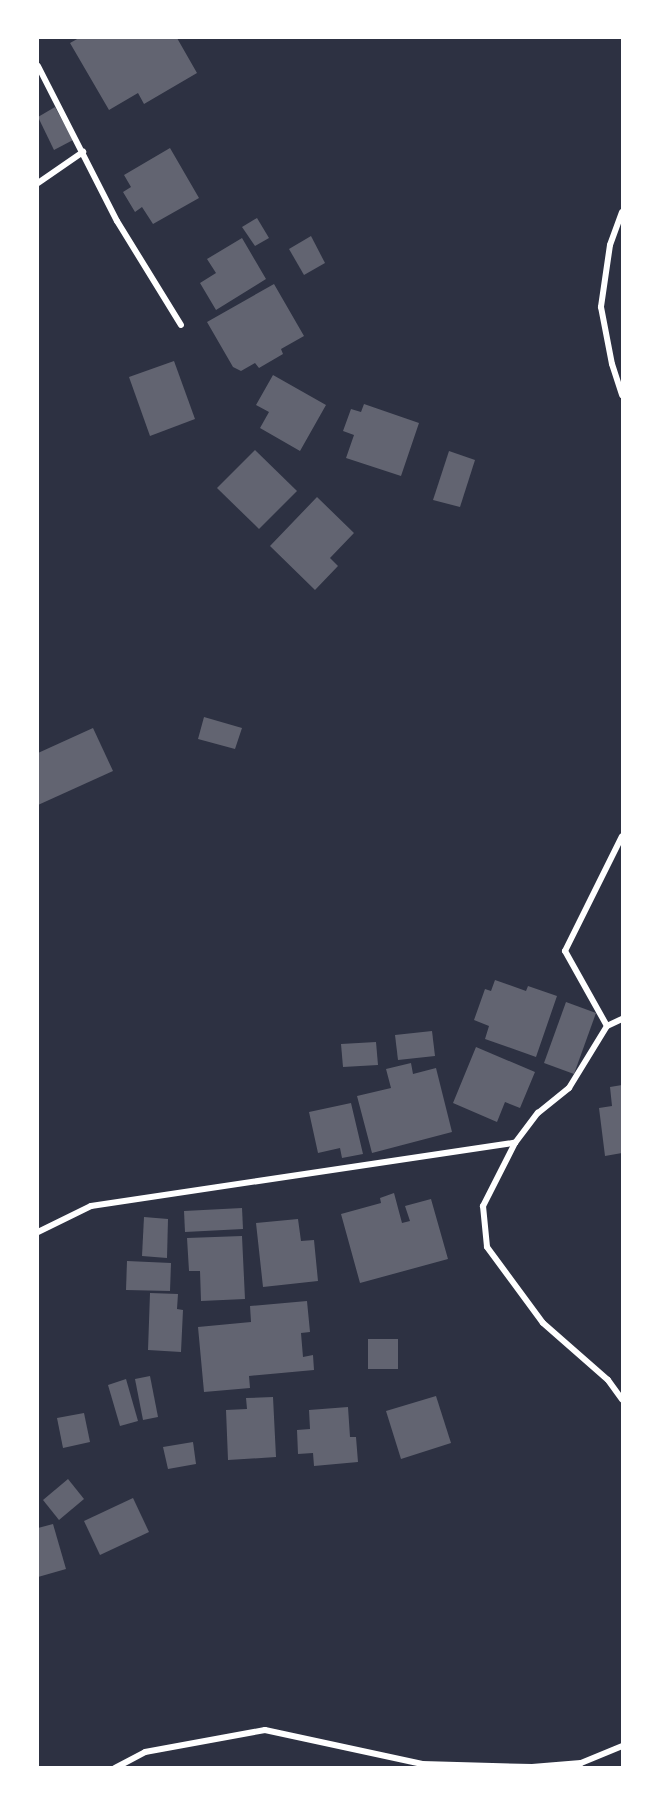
<!DOCTYPE html>
<style>
body{margin:0}
#map{position:relative;width:660px;height:1805px;overflow:hidden;background:#2d3142;font-family:Lora,serif}
div>[style]{position:absolute}
[style*='--x']{left:calc(var(--x)*1px);top:calc(var(--y)*1px);width:calc(var(--w)*1px);rotate:calc(var(--a)*1deg)}
.building>*{inset:0;background:#626471}
.minor>*{height:6px;margin:-3px;padding:0 3px;transform-origin:3px;border-radius:3px;background:#fff}
span{translate:-50% -50%;white-space:nowrap;text-align:center;line-height:1.15;-webkit-text-stroke:4.5px #fff;paint-order:stroke}
.frame{position:absolute;inset:0;border:39px solid #fff;pointer-events:none}
</style>
<div id="map">
<div class="building">
<div style="clip-path:polygon(79px 38px,177px 38px,197px 73px,144px 104px,138px 93px,109px 110px,70px 43px)"></div>
<div style="clip-path:polygon(55px 107px,73px 140px,54px 150px,38px 117px)"></div>
<div style="clip-path:polygon(170px 148px,199px 198px,153px 224px,142px 207px,135px 212px,123px 192px,131px 187px,124px 175px)"></div>
<div style="clip-path:polygon(257px 218px,269px 238px,255px 246px,242px 227px)"></div>
<div style="clip-path:polygon(311px 236px,325px 263px,304px 275px,289px 249px)"></div>
<div style="clip-path:polygon(242px 238px,266px 279px,216px 310px,200px 283px,216px 273px,207px 259px)"></div>
<div style="clip-path:polygon(274px 284px,304px 336px,281px 349px,283px 354px,259px 368px,255px 363px,241px 371px,233px 367px,207px 322px)"></div>
<div style="clip-path:polygon(174px 361px,195px 419px,150px 436px,129px 377px)"></div>
<div style="clip-path:polygon(273px 375px,326px 405px,300px 451px,260px 428px,269px 412px,256px 405px)"></div>
<div style="clip-path:polygon(364px 404px,419px 423px,401px 476px,346px 458px,354px 435px,343px 431px,351px 409px,361px 412px)"></div>
<div style="clip-path:polygon(255px 450px,297px 491px,259px 529px,217px 488px)"></div>
<div style="clip-path:polygon(449px 451px,475px 460px,460px 507px,433px 500px)"></div>
<div style="clip-path:polygon(317px 497px,354px 533px,330px 558px,338px 566px,315px 590px,270px 546px)"></div>
<div style="clip-path:polygon(204px 717px,242px 728px,235px 749px,198px 739px)"></div>
<div style="clip-path:polygon(93px 728px,113px 771px,38px 805px,38px 753px)"></div>
<div style="clip-path:polygon(495px 980px,526px 991px,528px 986px,557px 996px,536px 1057px,485px 1039px,489px 1026px,474px 1020px,485px 989px,491px 991px)"></div>
<div style="clip-path:polygon(566px 1002px,596px 1013px,574px 1074px,544px 1063px)"></div>
<div style="clip-path:polygon(432px 1031px,435px 1056px,398px 1060px,395px 1035px)"></div>
<div style="clip-path:polygon(376px 1042px,378px 1065px,343px 1067px,341px 1044px)"></div>
<div style="clip-path:polygon(476px 1047px,535px 1072px,520px 1108px,505px 1102px,497px 1122px,453px 1103px)"></div>
<div style="clip-path:polygon(411px 1063px,413px 1074px,436px 1068px,452px 1132px,372px 1153px,357px 1096px,391px 1088px,386px 1069px)"></div>
<div style="clip-path:polygon(622px 1085px,622px 1153px,605px 1156px,599px 1108px,612px 1106px,610px 1087px)"></div>
<div style="clip-path:polygon(351px 1103px,363px 1154px,342px 1158px,340px 1148px,318px 1153px,309px 1112px)"></div>
<div style="clip-path:polygon(394px 1193px,402px 1223px,410px 1221px,405px 1206px,431px 1199px,448px 1259px,360px 1283px,341px 1214px,381px 1203px,380px 1198px)"></div>
<div style="clip-path:polygon(242px 1208px,243px 1229px,185px 1232px,184px 1211px)"></div>
<div style="clip-path:polygon(144px 1217px,168px 1219px,167px 1258px,142px 1256px)"></div>
<div style="clip-path:polygon(298px 1219px,301px 1241px,314px 1240px,318px 1281px,263px 1287px,256px 1223px)"></div>
<div style="clip-path:polygon(242px 1236px,245px 1299px,201px 1301px,200px 1271px,189px 1271px,187px 1238px)"></div>
<div style="clip-path:polygon(127px 1261px,171px 1263px,170px 1291px,126px 1290px)"></div>
<div style="clip-path:polygon(150px 1293px,178px 1294px,177px 1309px,183px 1310px,181px 1352px,148px 1350px)"></div>
<div style="clip-path:polygon(307px 1301px,310px 1332px,301px 1333px,303px 1357px,313px 1355px,314px 1370px,249px 1376px,250px 1388px,204px 1392px,198px 1327px,251px 1322px,250px 1306px)"></div>
<div style="clip-path:polygon(368px 1339px,398px 1339px,398px 1369px,368px 1369px)"></div>
<div style="clip-path:polygon(150px 1376px,158px 1417px,143px 1420px,135px 1379px)"></div>
<div style="clip-path:polygon(126px 1379px,138px 1421px,120px 1426px,108px 1385px)"></div>
<div style="clip-path:polygon(436px 1396px,451px 1443px,401px 1459px,386px 1411px)"></div>
<div style="clip-path:polygon(273px 1397px,276px 1457px,228px 1460px,226px 1410px,247px 1409px,246px 1398px)"></div>
<div style="clip-path:polygon(348px 1407px,350px 1437px,356px 1437px,358px 1462px,314px 1466px,313px 1453px,298px 1454px,297px 1430px,310px 1429px,309px 1410px)"></div>
<div style="clip-path:polygon(84px 1413px,90px 1442px,63px 1448px,57px 1418px)"></div>
<div style="clip-path:polygon(193px 1442px,196px 1464px,168px 1469px,163px 1447px)"></div>
<div style="clip-path:polygon(68px 1479px,84px 1499px,59px 1520px,43px 1500px)"></div>
<div style="clip-path:polygon(133px 1498px,149px 1532px,100px 1555px,84px 1521px)"></div>
<div style="clip-path:polygon(53px 1524px,66px 1569px,38px 1577px,38px 1528px)"></div>
</div>
<div class="minor">
<div style="--x:38;--y:66;--w:174;--a:63"></div>
<div style="--x:117;--y:221;--w:122;--a:58.4"></div>
<div style="--x:38;--y:183;--w:55;--a:-34.6"></div>
<div style="--x:622;--y:212;--w:35;--a:110"></div>
<div style="--x:610;--y:245;--w:63;--a:98.3"></div>
<div style="--x:601;--y:307;--w:58;--a:79.1"></div>
<div style="--x:612;--y:364;--w:33;--a:72"></div>
<div style="--x:607;--y:1026;--w:86;--a:-119.2"></div>
<div style="--x:565;--y:951;--w:128;--a:-63.6"></div>
<div style="--x:515;--y:1143;--w:71;--a:116.9"></div>
<div style="--x:483;--y:1206;--w:41;--a:84.4"></div>
<div style="--x:487;--y:1247;--w:94;--a:53.6"></div>
<div style="--x:543;--y:1323;--w:86;--a:41.2"></div>
<div style="--x:608;--y:1380;--w:24;--a:54"></div>
<div style="--x:38;--y:1232;--w:59;--a:-26.1"></div>
<div style="--x:91;--y:1206;--w:429;--a:-8.5"></div>
<div style="--x:515;--y:1143;--w:38;--a:-53"></div>
<div style="--x:538;--y:1113;--w:40;--a:-39"></div>
<div style="--x:569;--y:1088;--w:73;--a:-58.5"></div>
<div style="--x:607;--y:1026;--w:17;--a:-25"></div>
<div style="--x:115;--y:1768;--w:34;--a:-28"></div>
<div style="--x:145;--y:1752;--w:122;--a:-10.4"></div>
<div style="--x:265;--y:1730;--w:161;--a:12.2"></div>
<div style="--x:422;--y:1764;--w:110;--a:1.6"></div>
<div style="--x:532;--y:1767;--w:49;--a:-4.7"></div>
<div style="--x:581;--y:1763;--w:44;--a:-22.5"></div>
</div>
<div class="frame"></div>
</div>
